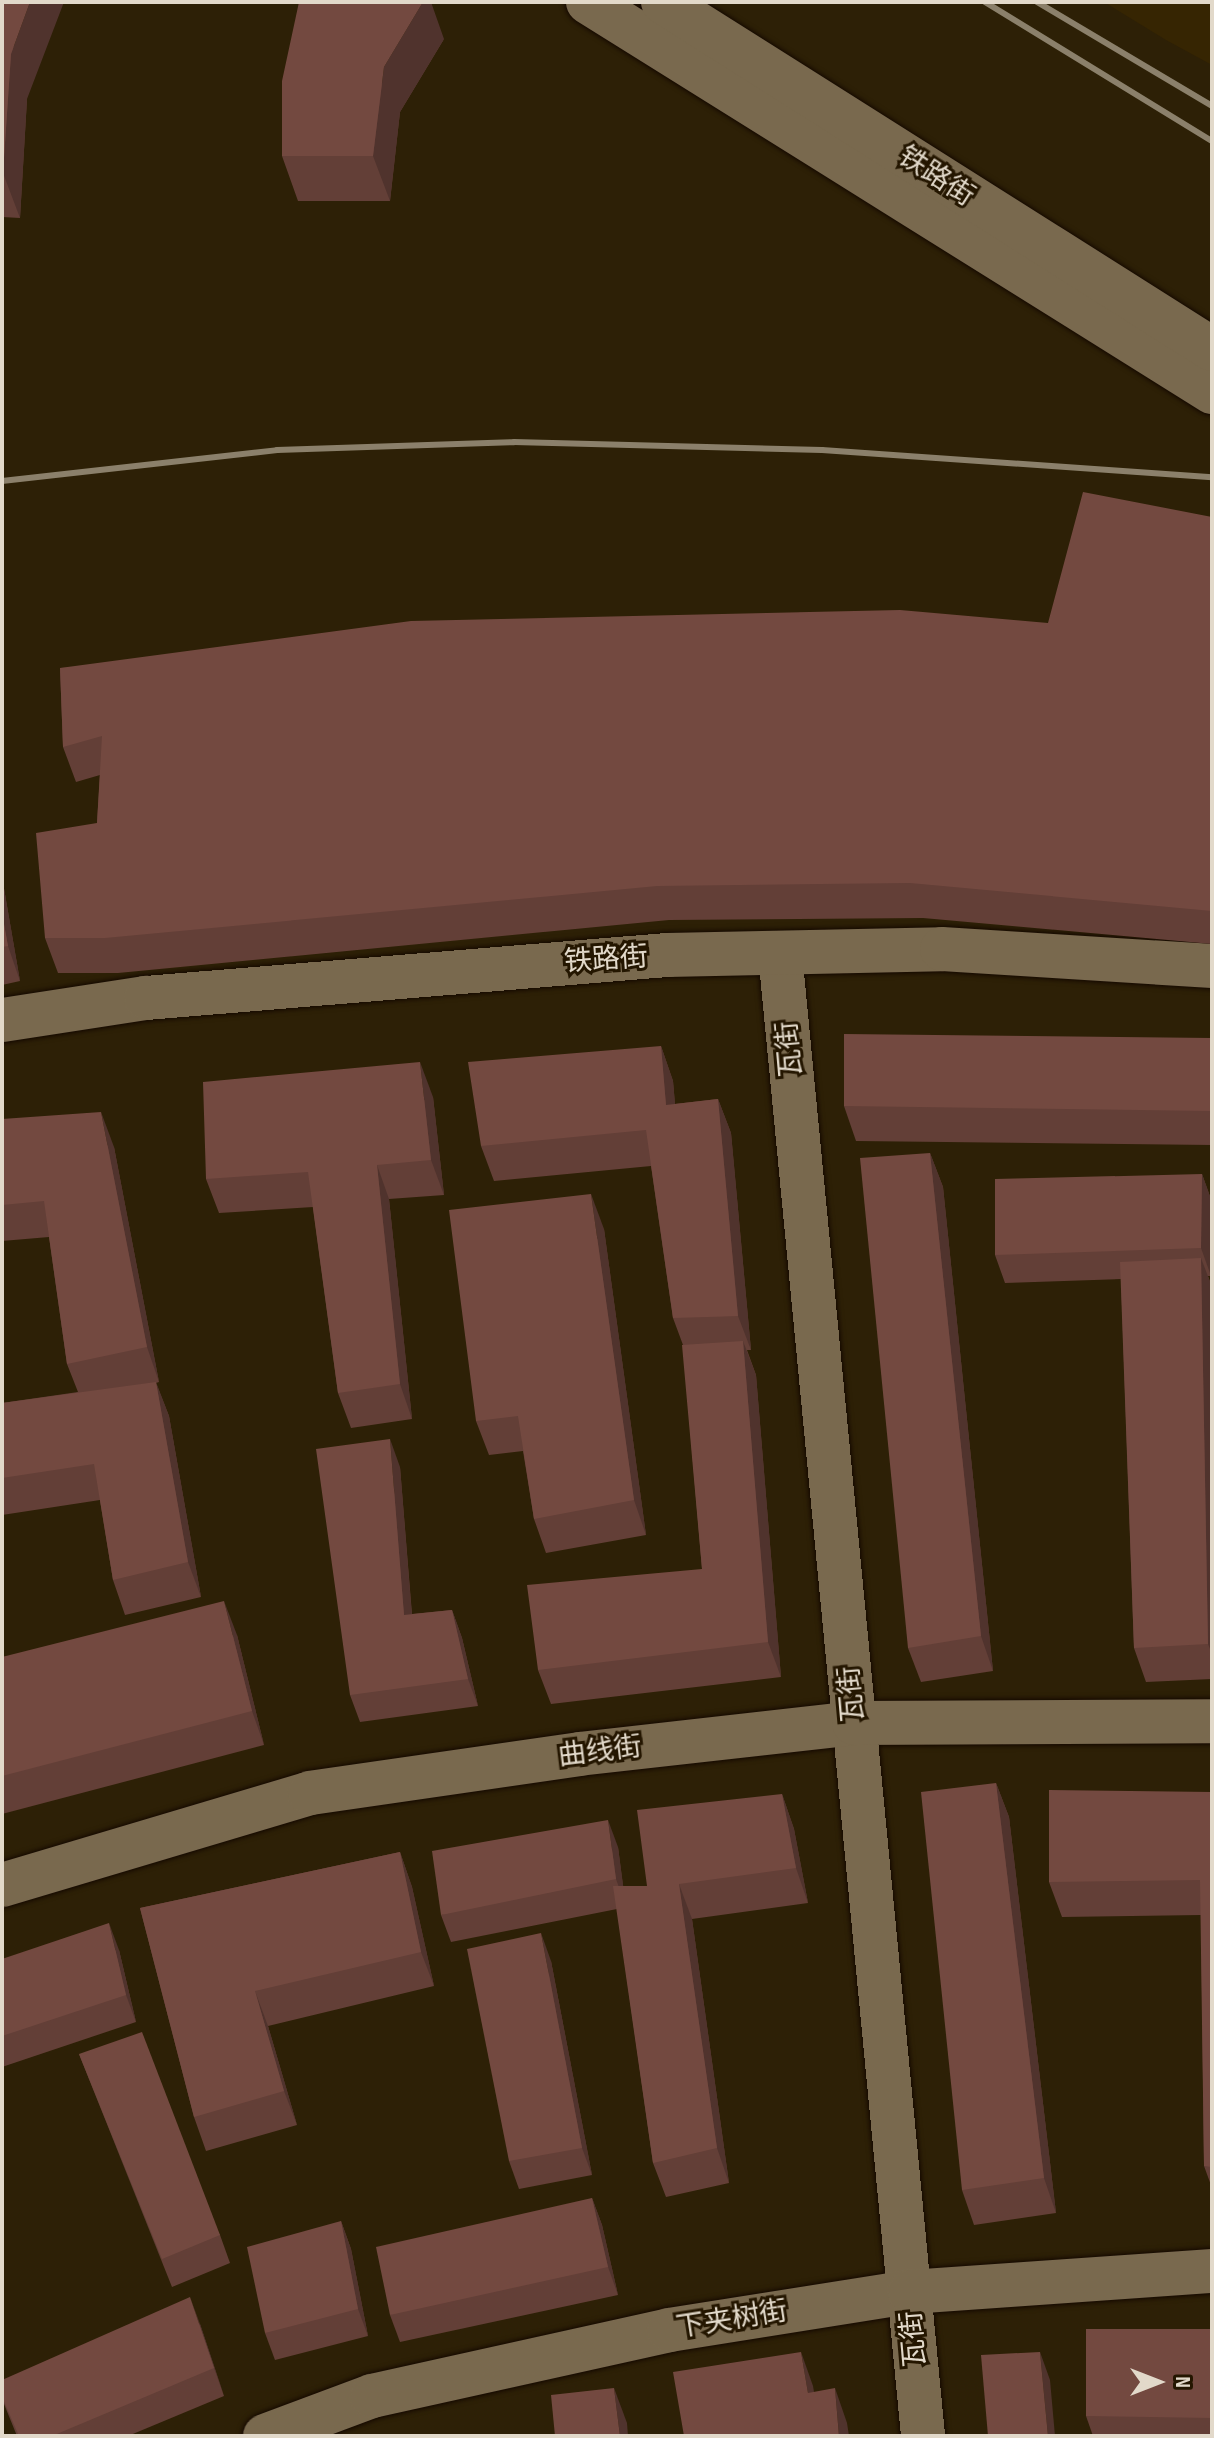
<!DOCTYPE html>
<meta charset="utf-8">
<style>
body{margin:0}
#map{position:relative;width:1214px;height:2438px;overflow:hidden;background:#2d2006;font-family:"Sofia Sans Condensed","Noto Sans SC",sans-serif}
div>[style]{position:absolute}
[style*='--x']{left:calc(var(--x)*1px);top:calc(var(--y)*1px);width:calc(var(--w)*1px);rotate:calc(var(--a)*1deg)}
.built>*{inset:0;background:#362502}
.roads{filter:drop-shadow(0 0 2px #150900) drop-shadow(0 0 2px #150900)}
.secondary>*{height:44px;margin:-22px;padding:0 22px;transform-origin:22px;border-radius:22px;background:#79694e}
.rail>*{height:6px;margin:-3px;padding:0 3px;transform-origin:3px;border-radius:3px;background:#8b806b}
.wall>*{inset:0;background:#633f37}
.shaded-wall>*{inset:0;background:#50332d}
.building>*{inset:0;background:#734940}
span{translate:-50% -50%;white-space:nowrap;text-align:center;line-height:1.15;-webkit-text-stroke:6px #241600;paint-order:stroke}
.street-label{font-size:28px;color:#e2d9ca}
.frame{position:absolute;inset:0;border:4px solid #e2d9ca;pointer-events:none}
.north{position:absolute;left:1118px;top:2342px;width:80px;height:80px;-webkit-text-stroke:6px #241600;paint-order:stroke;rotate:90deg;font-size:22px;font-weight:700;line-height:32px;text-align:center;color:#e2d9ca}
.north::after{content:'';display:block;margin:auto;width:28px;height:36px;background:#e2d9ca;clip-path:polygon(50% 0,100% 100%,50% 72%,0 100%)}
</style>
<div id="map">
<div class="built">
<div style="clip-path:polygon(1104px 2px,1212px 2px,1212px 65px,1166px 40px)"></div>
</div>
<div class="roads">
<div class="secondary">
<div style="--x:588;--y:2;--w:736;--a:32.01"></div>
<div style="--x:663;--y:2;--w:649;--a:32.3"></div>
<div style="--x:780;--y:953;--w:1490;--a:84.49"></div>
<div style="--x:2;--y:1020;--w:146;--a:-8.7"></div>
<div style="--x:146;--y:998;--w:523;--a:-4.72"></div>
<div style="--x:667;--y:955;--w:275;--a:-1.2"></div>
<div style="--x:942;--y:949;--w:271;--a:3.6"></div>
<div style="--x:2;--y:1885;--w:321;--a:-16.6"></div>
<div style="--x:310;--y:1793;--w:272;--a:-8.2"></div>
<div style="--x:579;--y:1754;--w:277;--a:-6.4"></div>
<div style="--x:854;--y:1723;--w:358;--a:-0.3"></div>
<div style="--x:265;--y:2436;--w:114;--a:-20.5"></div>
<div style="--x:372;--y:2396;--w:304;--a:-12.5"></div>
<div style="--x:669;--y:2330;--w:244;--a:-9"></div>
<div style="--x:910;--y:2292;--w:303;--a:-4"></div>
</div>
</div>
<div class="rail">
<div style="--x:985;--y:2;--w:266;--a:31.5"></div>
<div style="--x:1037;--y:2;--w:204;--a:30.7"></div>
<div style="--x:2;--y:481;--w:277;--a:-6.4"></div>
<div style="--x:277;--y:450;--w:237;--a:-1.9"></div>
<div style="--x:514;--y:442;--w:308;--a:1.5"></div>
<div style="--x:822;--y:450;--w:391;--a:4"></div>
</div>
<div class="wall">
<div style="clip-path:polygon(2px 2px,27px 99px,20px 218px,2px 217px)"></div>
<div style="clip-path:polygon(444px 39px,400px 112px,390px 201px,298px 201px,282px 156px)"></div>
<div style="clip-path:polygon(1212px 517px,1212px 944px,923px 918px,669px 920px,118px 973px,58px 973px,45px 938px,97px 823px,100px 775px,76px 782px,63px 747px,60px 668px,1048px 623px)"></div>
<div style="clip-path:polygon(2px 877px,20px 981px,2px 985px)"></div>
<div style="clip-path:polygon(1212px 1038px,1212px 1145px,856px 1141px,844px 1106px)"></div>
<div style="clip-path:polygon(661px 1046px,673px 1081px,675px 1104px,718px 1099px,731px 1133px,751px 1350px,747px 1350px,756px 1375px,781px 1677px,551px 1704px,538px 1670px,702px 1569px,683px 1345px,673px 1318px,651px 1166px,494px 1181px,481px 1146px)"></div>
<div style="clip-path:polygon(433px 1097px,444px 1195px,389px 1199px,412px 1419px,351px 1428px,338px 1393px,313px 1207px,219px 1213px,206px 1179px)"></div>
<div style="clip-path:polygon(2px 1119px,114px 1147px,159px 1382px,156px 1383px,169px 1416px,201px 1597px,125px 1615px,113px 1580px,100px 1500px,2px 1515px,2px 1403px,78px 1392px,67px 1364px,49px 1237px,2px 1241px)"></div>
<div style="clip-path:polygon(930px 1153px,943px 1187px,993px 1671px,921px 1682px,908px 1648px)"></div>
<div style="clip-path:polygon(1202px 1174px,1212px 1202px,1211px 1276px,1208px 1276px,1212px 1287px,1212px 1679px,1146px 1682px,1134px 1648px,1121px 1279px,1005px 1283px,995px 1255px)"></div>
<div style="clip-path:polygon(604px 1229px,646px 1535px,546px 1553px,534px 1519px,523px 1451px,489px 1455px,476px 1421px)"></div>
<div style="clip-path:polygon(400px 1467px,412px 1614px,452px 1610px,462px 1638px,478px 1706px,360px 1722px,350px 1695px)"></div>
<div style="clip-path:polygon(237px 1635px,264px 1745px,2px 1814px,2px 1657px)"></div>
<div style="clip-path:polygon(996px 1783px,1009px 1817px,1056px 2213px,974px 2225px,962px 2190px)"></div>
<div style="clip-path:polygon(1212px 1792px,1212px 2188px,1204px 2166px,1201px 1915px,1062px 1917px,1049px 1882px)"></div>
<div style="clip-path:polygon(782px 1794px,794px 1829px,808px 1903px,692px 1919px,729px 2183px,666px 2197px,653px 2163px,617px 1909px,451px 1942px,441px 1915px,618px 1847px,623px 1886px,647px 1886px)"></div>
<div style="clip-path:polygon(400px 1852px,412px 1887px,434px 1986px,268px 2026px,297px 2125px,206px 2151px,194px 2117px,140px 1908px)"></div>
<div style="clip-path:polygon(119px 1950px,136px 2022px,2px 2067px,2px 1959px)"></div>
<div style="clip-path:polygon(551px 1961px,592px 2175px,519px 2189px,509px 2161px)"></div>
<div style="clip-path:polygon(79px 2054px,220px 2235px,230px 2263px,172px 2287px)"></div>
<div style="clip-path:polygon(592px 2198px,602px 2225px,618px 2295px,400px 2342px,390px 2315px)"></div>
<div style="clip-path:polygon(341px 2221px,351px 2249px,368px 2336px,275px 2360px,265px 2333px)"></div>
<div style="clip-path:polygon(200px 2324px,224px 2396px,128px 2436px,17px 2436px,2px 2399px,2px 2380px)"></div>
<div style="clip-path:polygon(1212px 2329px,1212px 2436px,1093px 2436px,1086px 2416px)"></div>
</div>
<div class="shaded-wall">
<div style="clip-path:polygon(30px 2px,64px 2px,27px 99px,20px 218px,3px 173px,11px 54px)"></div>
<div style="clip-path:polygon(423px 2px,431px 2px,444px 39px,400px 112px,390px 201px,373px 156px,384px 67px)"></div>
<div style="clip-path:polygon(2px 877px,20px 981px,8px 946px,2px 913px)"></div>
<div style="clip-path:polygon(661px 1046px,673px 1081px,678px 1140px,666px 1105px)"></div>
<div style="clip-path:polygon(420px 1062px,433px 1097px,444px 1195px,431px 1160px)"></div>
<div style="clip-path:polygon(718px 1099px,731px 1133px,751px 1350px,738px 1316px)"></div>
<div style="clip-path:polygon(101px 1112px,114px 1147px,159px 1382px,147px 1347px)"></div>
<div style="clip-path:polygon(930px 1153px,943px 1187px,993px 1671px,981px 1636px)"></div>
<div style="clip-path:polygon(377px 1165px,389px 1199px,412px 1419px,400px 1384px)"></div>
<div style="clip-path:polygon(1202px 1174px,1212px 1202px,1211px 1276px,1201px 1248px)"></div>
<div style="clip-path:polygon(591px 1194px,604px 1229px,646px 1535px,634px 1500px)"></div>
<div style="clip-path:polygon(1201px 1258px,1212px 1287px,1212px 1654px,1208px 1644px)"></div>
<div style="clip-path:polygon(743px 1341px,756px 1375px,781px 1677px,768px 1642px)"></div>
<div style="clip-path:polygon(156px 1382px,169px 1416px,201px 1597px,188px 1562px)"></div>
<div style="clip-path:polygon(390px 1439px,400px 1467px,414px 1642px,404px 1615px)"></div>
<div style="clip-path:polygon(224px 1601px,237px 1635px,264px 1745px,252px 1711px)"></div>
<div style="clip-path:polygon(452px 1610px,462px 1638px,478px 1706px,468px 1679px)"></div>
<div style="clip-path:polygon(996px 1783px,1009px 1817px,1056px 2213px,1044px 2178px)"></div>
<div style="clip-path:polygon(782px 1794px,794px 1829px,808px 1903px,796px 1868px)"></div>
<div style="clip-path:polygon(608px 1820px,618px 1847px,626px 1907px,616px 1879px)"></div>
<div style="clip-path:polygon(400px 1852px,412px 1887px,434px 1986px,421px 1952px)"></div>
<div style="clip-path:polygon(679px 1884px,692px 1919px,729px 2183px,717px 2148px)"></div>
<div style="clip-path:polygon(109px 1923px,119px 1950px,136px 2022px,126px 1995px)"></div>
<div style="clip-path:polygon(541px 1933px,551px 1961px,592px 2175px,582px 2148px)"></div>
<div style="clip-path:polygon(255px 1991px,268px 2026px,297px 2125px,284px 2091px)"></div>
<div style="clip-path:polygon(592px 2198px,602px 2225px,618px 2295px,608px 2267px)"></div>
<div style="clip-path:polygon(341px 2221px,351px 2249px,368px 2336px,358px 2309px)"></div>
<div style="clip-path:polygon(190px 2297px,200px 2324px,224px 2396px,214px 2368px)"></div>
<div style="clip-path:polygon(801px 2352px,813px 2386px,820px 2428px,808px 2393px)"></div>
<div style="clip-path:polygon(1040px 2352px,1050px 2380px,1055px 2436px,1048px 2436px)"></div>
<div style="clip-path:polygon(614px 2388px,627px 2423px,628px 2436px,620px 2436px)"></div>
<div style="clip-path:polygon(835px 2388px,847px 2423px,849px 2436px,839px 2436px)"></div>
</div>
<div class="building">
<div style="clip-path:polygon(2px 2px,30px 2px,11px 54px,3px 173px,2px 173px)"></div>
<div style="clip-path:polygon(299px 2px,423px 2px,384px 67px,373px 156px,282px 156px,282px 81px)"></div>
<div style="clip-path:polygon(1083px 492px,1212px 517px,1212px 911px,910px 883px,657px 886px,105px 938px,45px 938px,36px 833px,97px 823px,102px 736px,63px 747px,60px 668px,411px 621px,900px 610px,1048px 623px)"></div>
<div style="clip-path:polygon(2px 913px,8px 946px,2px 947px)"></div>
<div style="clip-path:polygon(844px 1034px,1212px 1038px,1212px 1111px,844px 1106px)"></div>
<div style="clip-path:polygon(661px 1046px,666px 1105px,718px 1099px,738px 1316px,673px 1318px,646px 1130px,481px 1146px,468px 1062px)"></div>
<div style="clip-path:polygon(420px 1062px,431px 1160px,377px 1165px,400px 1384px,338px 1393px,308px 1172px,206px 1179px,203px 1082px)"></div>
<div style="clip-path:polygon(101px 1112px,147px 1347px,67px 1364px,44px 1201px,2px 1205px,2px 1119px)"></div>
<div style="clip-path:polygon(930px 1153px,981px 1636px,908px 1648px,860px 1158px)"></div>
<div style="clip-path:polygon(1202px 1174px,1201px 1248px,995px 1255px,995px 1179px)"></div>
<div style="clip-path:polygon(591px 1194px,634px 1500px,534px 1519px,518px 1416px,476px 1421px,449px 1210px)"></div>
<div style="clip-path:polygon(1201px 1258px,1208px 1644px,1134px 1648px,1120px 1262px)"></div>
<div style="clip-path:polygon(743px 1341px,768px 1642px,538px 1670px,527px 1585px,702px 1569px,682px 1345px)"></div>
<div style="clip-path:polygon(156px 1382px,188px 1562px,113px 1580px,94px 1464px,2px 1478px,2px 1403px)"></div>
<div style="clip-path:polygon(390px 1439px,404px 1615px,452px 1610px,468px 1679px,350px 1695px,316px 1449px)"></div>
<div style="clip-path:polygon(224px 1601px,252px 1711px,2px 1776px,2px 1657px)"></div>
<div style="clip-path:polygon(996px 1783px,1044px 2178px,962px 2190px,921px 1792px)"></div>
<div style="clip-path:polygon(1049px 1790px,1212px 1792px,1212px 2167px,1204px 2166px,1200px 1880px,1049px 1882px)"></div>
<div style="clip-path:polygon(782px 1794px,796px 1868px,679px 1884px,717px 2148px,653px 2163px,613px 1886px,647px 1886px,637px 1810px)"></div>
<div style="clip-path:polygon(608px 1820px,616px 1879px,441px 1915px,432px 1851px)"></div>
<div style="clip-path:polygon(400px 1852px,421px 1952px,255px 1991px,284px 2091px,194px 2117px,140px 1908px)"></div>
<div style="clip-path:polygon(109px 1923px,126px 1995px,2px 2036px,2px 1959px)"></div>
<div style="clip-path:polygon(541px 1933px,582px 2148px,509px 2161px,467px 1949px)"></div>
<div style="clip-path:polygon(142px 2032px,220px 2235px,162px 2259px,79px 2054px)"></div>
<div style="clip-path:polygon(592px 2198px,608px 2267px,390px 2315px,376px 2247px)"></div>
<div style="clip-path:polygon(341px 2221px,358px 2309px,265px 2333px,247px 2247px)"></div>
<div style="clip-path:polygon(190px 2297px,214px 2368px,52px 2436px,19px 2436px,2px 2397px,2px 2380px)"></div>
<div style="clip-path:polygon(1086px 2329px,1212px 2329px,1212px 2418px,1086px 2416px)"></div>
<div style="clip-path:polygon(801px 2352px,808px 2393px,835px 2388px,839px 2436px,684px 2436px,673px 2372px)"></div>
<div style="clip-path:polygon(1040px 2352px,1048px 2436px,988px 2436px,981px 2355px)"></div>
<div style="clip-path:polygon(614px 2388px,620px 2436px,555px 2436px,551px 2395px)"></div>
</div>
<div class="street-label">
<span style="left:936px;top:177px;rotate:33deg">铁路街</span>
<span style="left:606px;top:960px;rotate:-4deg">铁路街</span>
<span style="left:790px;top:1049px;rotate:-95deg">瓦街</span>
<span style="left:852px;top:1694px;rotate:-95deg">瓦街</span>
<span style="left:600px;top:1752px;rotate:-7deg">曲线街</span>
<span style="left:732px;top:2320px;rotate:-9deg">下夹树街</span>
<span style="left:914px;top:2339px;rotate:-95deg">瓦街</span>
</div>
<div class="frame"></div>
<div class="north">N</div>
</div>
